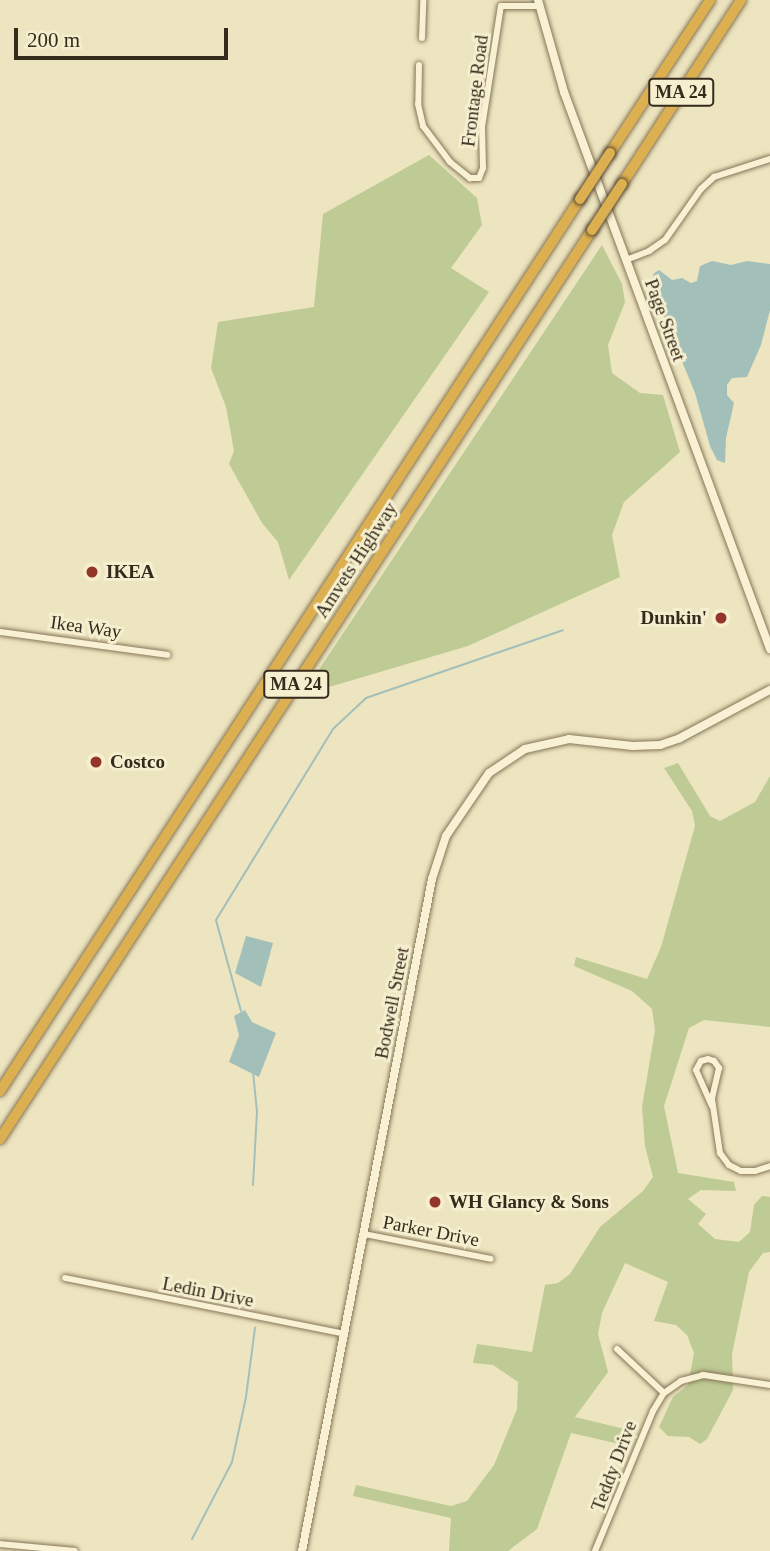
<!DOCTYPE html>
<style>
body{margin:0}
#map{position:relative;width:770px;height:1551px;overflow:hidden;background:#ede5c0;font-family:"Times New Roman",serif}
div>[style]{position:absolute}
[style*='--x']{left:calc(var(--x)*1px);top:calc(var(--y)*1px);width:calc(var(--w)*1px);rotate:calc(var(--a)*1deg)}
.green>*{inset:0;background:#becb94}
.water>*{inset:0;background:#a3bfba}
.stream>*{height:2px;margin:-1px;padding:0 1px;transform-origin:1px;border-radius:1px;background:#a3bfba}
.roads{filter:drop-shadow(0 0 2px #867658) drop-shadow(0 0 2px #867658)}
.street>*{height:6px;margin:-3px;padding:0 3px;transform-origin:3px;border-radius:3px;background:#f8f1d3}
.secondary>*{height:8px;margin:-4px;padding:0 4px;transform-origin:4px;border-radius:4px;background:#f8f1d3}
.highway>*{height:10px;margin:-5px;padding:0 5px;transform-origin:5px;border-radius:5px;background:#dcaf50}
.bridges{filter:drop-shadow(0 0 2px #53432d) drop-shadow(0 0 2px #53432d)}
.highway-bridge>*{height:10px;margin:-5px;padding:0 5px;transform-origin:5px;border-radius:5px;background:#dcaf50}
.dots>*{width:19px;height:19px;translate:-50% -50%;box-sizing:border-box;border:4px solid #f5eecf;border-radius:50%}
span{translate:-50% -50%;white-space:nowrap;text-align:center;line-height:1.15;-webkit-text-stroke:6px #f5eecf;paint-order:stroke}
.shield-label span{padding:2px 5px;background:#f5eecf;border:2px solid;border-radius:5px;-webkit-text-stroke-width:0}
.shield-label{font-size:18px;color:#352b1c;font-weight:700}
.street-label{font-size:19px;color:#352b1c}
.poi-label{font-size:19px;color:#352b1c;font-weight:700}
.left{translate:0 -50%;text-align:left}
.right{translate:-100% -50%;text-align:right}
.scale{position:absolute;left:14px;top:28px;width:214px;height:32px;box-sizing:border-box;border:4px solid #352b1c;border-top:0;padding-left:9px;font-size:21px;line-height:24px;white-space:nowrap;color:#352b1c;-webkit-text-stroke:5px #f5eecf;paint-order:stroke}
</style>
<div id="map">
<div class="green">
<div style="clip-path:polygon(429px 155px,477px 198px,482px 225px,451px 268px,489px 292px,289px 580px,278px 542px,262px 523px,229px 464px,234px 451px,226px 407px,211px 368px,218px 322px,314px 307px,323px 214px)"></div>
<div style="clip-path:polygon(602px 245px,622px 284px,625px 302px,608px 345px,612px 373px,640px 393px,663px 395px,680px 452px,624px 502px,612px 535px,620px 577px,468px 646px,302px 695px)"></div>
<div style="clip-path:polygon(678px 763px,710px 816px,720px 821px,755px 802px,770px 776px,770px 1027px,704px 1020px,689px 1028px,664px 1106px,678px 1173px,734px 1182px,736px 1191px,701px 1190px,688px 1199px,706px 1214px,698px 1224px,715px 1239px,739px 1242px,750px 1232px,754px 1205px,762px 1196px,770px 1197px,770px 1252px,763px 1253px,749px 1272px,732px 1354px,733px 1390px,707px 1439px,700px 1444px,689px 1437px,668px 1436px,659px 1427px,673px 1397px,688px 1385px,694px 1353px,687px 1335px,676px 1325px,654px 1321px,668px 1282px,625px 1263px,602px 1313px,598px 1334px,608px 1372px,575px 1417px,633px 1431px,628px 1446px,571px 1433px,537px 1529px,508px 1551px,449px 1551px,451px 1518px,353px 1496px,356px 1485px,451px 1506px,467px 1501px,494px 1465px,517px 1409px,518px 1382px,493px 1365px,473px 1363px,477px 1344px,532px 1352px,545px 1285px,558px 1283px,570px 1274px,600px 1227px,643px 1191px,653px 1177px,645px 1146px,642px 1107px,655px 1030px,652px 1009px,632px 991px,574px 966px,576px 957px,647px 979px,661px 947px,695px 826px,692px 811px,664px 768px)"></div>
</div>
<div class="water">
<div style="clip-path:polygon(712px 261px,731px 265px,747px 261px,770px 264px,770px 310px,761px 345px,747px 377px,732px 378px,727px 385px,727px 395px,734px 403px,726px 438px,725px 463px,717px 460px,710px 446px,695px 393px,652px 288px,653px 274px,659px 270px,672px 280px,682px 278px,691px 283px,697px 281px,700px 266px)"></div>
<div style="clip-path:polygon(246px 936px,273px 943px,261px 987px,235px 973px)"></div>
<div style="clip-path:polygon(245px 1010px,252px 1022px,276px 1033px,259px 1077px,229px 1062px,239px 1035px,234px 1016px)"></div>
</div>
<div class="stream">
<div style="--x:241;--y:1011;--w:94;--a:-105.4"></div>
<div style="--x:216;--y:920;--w:224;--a:-58.5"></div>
<div style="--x:333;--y:729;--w:45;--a:-43.2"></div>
<div style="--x:366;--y:698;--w:208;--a:-19"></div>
<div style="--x:253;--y:1185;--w:73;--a:-86.9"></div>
<div style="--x:257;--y:1112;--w:40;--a:-95.7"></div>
<div style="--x:192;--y:1539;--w:87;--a:-62.5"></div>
<div style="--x:232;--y:1462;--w:66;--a:-77.8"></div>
<div style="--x:246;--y:1397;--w:70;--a:-82.6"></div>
</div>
<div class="roads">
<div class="street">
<div style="--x:422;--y:38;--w:38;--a:-88"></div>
<div style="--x:419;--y:65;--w:39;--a:91"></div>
<div style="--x:418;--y:104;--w:23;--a:77"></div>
<div style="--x:423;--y:126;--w:45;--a:53.1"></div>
<div style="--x:450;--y:162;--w:26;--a:39"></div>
<div style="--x:470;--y:178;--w:9;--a:0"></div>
<div style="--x:479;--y:178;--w:11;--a:-68"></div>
<div style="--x:483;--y:168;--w:41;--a:-91.4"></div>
<div style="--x:482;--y:127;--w:122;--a:-81.1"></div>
<div style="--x:501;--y:6;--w:38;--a:0"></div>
<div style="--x:626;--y:260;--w:25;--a:-21"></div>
<div style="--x:649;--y:251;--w:19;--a:-35"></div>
<div style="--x:665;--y:240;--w:62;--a:-54.8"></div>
<div style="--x:701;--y:189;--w:18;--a:-43"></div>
<div style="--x:714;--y:177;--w:59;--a:-17.8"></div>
<div style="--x:0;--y:632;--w:169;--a:7.8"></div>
<div style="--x:712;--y:1106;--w:39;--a:-114"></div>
<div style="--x:696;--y:1070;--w:10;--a:-61"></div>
<div style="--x:701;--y:1061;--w:7;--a:-16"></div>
<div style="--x:708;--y:1059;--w:6;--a:18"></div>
<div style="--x:714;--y:1061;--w:9;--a:54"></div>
<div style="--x:719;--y:1068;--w:32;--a:103"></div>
<div style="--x:712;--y:1099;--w:55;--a:81.6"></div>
<div style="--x:720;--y:1153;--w:15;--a:53"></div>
<div style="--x:729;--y:1165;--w:13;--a:27"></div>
<div style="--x:741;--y:1171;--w:14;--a:0"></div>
<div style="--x:755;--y:1171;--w:16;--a:-18"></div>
<div style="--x:364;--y:1234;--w:129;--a:11.1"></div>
<div style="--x:65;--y:1278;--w:285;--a:11.3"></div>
<div style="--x:617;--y:1349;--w:64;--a:43.1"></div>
<div style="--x:0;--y:1544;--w:75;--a:5.3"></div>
<div style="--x:595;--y:1551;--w:152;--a:-67.5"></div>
<div style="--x:653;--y:1411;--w:21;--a:-59"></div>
<div style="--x:664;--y:1393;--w:21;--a:-35"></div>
<div style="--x:681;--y:1381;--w:23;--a:-15"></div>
<div style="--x:703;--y:1375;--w:68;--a:8.5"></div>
</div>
<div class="secondary">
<div style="--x:538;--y:0;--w:96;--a:74.2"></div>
<div style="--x:564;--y:92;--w:594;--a:69.7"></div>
<div style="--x:302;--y:1551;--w:684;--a:-79.05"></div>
<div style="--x:432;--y:879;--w:45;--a:-72"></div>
<div style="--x:446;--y:836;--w:76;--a:-55.7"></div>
<div style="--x:489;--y:773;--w:43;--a:-33.7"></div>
<div style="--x:525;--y:749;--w:45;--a:-12.8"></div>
<div style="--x:569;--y:739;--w:64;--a:6.2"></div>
<div style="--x:633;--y:746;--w:27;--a:-2"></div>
<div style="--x:660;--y:745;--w:21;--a:-19"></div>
<div style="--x:680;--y:738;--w:102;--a:-28.1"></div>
</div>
<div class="highway">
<div style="--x:610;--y:153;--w:183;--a:-56.8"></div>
<div style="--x:622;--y:184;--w:219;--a:-57.1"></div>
<div style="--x:0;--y:1091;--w:1064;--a:-56.97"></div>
<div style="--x:0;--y:1139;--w:1085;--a:-56.93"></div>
</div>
</div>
<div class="bridges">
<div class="highway-bridge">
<div style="--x:580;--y:199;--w:55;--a:-56.9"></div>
<div style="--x:592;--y:230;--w:55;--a:-56.9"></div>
</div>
</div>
<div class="dots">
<div style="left:92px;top:572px;background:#943529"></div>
<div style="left:721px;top:618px;background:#943529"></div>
<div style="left:96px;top:762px;background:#943529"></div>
<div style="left:435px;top:1202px;background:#943529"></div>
</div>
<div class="shield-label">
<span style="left:681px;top:92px">MA 24</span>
<span style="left:296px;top:684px">MA 24</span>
</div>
<div class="street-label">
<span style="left:475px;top:91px;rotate:-83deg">Frontage Road</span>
<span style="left:665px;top:320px;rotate:70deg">Page Street</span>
<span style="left:356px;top:560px;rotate:-57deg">Amvets Highway</span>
<span style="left:86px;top:627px;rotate:8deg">Ikea Way</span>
<span style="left:392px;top:1003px;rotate:-79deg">Bodwell Street</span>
<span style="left:431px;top:1231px;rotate:11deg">Parker Drive</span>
<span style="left:208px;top:1292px;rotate:11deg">Ledin Drive</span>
<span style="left:614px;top:1466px;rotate:-69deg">Teddy Drive</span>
</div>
<div class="poi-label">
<span class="left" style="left:106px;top:572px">IKEA</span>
<span class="right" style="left:707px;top:618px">Dunkin'</span>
<span class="left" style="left:110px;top:762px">Costco</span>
<span class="left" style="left:449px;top:1202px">WH Glancy &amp; Sons</span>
</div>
<div class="scale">200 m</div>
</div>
